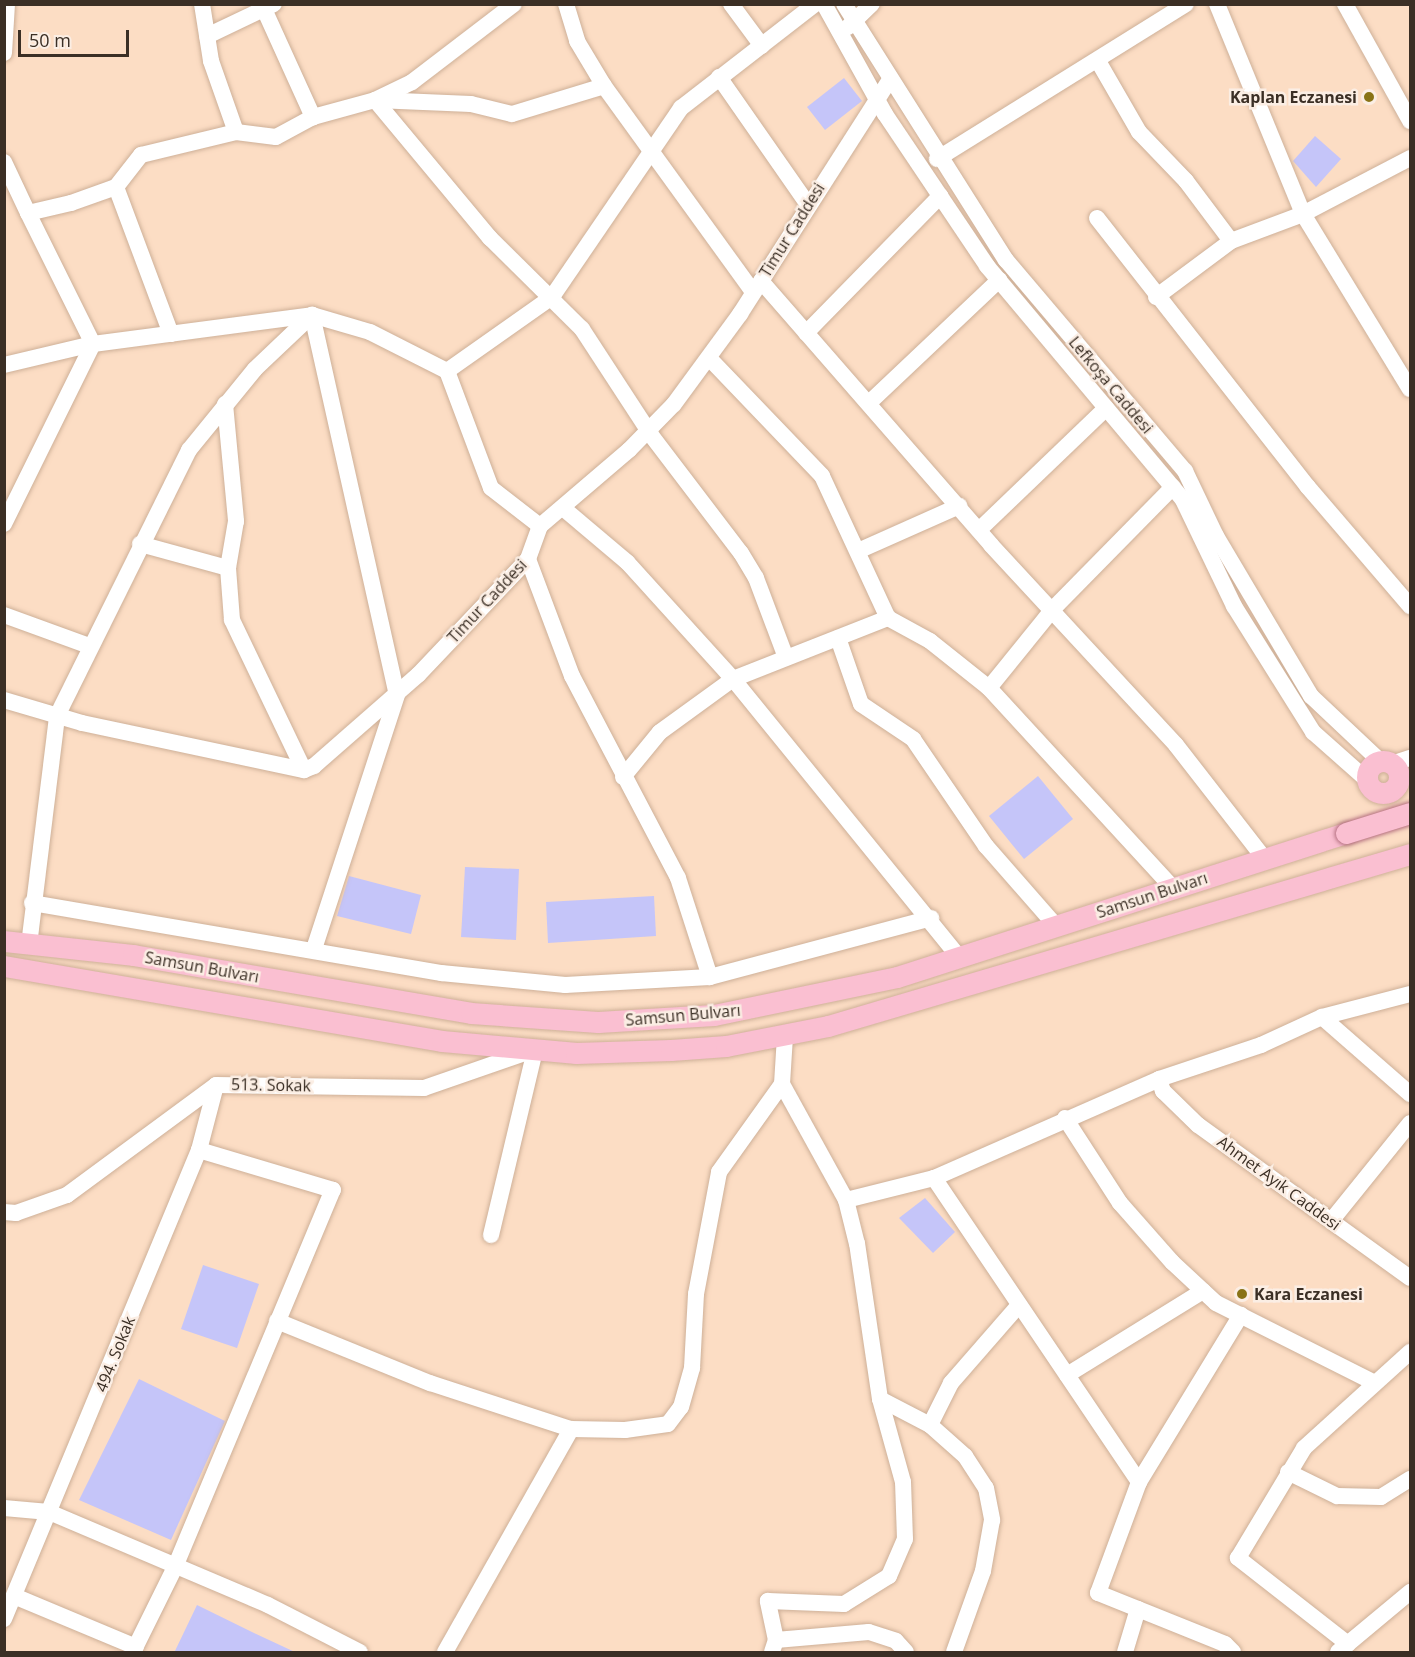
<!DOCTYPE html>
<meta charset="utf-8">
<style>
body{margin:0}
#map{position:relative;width:1415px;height:1657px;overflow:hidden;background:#fcddc4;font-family:"Open Sans",sans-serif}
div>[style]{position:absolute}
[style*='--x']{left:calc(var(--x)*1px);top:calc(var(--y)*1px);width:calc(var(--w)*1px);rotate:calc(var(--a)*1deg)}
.building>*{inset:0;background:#c5c5f9}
.roads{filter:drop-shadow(0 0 2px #ceb098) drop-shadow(0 0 2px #ceb098)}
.minor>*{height:16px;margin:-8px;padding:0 8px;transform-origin:8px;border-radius:8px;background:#fff}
.major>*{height:21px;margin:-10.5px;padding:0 10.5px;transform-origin:10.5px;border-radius:10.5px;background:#fabfd1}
.major>.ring{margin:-10.5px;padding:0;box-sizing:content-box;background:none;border:21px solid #fabfd1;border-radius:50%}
.bridges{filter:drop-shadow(0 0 2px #b57181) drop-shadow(0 0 2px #b57181)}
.major-bridge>*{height:21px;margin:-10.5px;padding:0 10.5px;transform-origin:10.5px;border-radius:10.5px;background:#fabfd1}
.dots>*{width:16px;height:16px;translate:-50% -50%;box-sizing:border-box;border:3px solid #fbeee4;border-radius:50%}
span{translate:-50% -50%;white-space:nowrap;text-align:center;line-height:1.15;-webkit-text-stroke:5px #fbeee4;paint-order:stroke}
.poi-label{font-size:16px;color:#3b2f25;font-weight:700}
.right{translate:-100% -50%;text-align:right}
.left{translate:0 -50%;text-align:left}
.street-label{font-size:16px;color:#3b2f25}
.frame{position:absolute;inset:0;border:6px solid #3b2f25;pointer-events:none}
.scale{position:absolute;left:18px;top:30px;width:111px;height:27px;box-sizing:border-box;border:3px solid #3b2f25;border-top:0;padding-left:8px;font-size:18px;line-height:21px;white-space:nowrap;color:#3b2f25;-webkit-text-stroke:4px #fbeee4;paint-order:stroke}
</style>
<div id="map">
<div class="building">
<div style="clip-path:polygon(844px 78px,862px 101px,825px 130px,807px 107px)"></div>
<div style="clip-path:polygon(1315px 136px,1341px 159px,1316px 187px,1293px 161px)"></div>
<div style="clip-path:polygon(1038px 776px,1073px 819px,1024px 859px,989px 816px)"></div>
<div style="clip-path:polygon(465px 867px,519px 869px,516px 940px,461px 937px)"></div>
<div style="clip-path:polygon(349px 876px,421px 895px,411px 934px,337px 916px)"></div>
<div style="clip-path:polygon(654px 896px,656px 936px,548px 943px,546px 902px)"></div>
<div style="clip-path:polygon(925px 1198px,955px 1232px,933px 1253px,899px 1218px)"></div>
<div style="clip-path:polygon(203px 1265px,259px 1284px,237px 1348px,181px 1329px)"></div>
<div style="clip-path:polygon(139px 1379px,225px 1421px,171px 1540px,79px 1500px)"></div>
<div style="clip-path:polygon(197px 1605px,254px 1633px,297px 1653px,174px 1653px)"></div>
</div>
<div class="roads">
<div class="minor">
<div style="--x:202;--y:4;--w:58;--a:81"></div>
<div style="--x:211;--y:61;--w:75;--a:70.6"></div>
<div style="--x:566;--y:4;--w:39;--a:73"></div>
<div style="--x:577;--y:41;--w:52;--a:59"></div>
<div style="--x:604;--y:86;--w:254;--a:54.1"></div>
<div style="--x:731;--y:4;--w:52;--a:53.6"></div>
<div style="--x:824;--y:4;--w:126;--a:61"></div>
<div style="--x:885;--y:114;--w:183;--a:56.1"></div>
<div style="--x:987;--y:266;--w:303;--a:50"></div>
<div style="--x:1182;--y:498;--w:120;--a:64.3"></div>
<div style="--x:1234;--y:606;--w:149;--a:57.9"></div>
<div style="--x:1313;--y:732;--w:72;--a:41.6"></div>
<div style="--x:844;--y:4;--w:303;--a:57.7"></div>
<div style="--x:1006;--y:260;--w:277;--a:49.7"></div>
<div style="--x:1185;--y:471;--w:72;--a:64.5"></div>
<div style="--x:1216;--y:536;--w:186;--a:59.3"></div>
<div style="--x:1311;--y:696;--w:95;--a:43.3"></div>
<div style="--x:1217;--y:4;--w:227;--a:67.7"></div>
<div style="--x:1303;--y:214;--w:205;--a:58.6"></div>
<div style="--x:1345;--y:4;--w:134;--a:60.9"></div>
<div style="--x:264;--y:9;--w:119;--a:65.6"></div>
<div style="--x:848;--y:27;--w:33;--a:-44"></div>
<div style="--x:207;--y:36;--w:74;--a:-25.5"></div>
<div style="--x:4;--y:53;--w:49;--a:-86.5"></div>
<div style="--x:1098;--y:61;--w:82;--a:60"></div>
<div style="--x:1139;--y:132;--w:68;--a:46.2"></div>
<div style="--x:1186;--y:181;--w:75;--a:53.1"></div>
<div style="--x:719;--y:77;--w:154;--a:55.1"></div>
<div style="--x:375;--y:100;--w:180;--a:50.2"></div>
<div style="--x:490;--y:238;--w:129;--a:44.7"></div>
<div style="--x:582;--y:329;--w:126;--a:56.9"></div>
<div style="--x:651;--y:435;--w:148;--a:52.7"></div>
<div style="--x:741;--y:553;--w:29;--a:59"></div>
<div style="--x:756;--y:578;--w:85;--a:69.4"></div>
<div style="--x:376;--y:100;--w:95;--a:2.4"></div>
<div style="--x:471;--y:104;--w:42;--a:13.7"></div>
<div style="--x:512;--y:114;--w:96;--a:-16.9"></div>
<div style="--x:937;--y:159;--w:293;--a:-31.9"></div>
<div style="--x:4;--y:162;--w:56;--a:64.8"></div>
<div style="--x:28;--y:213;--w:44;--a:-13.1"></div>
<div style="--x:71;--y:203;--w:48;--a:-19.6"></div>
<div style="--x:116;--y:187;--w:41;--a:-52"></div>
<div style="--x:141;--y:155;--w:98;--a:-13.6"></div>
<div style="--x:236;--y:132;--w:40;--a:7.1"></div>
<div style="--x:276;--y:137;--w:42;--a:-28.4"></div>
<div style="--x:313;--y:117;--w:64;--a:-15.3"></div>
<div style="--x:375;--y:100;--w:41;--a:-25.9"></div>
<div style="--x:412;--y:82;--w:128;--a:-37.4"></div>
<div style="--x:116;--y:187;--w:157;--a:69.5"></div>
<div style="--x:28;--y:213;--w:146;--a:63.6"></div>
<div style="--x:1097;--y:218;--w:342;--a:51.9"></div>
<div style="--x:1308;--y:487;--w:157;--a:49.4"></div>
<div style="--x:761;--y:281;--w:350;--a:48.9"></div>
<div style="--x:991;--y:545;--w:272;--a:47.2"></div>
<div style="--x:1176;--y:745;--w:143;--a:52.1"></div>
<div style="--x:1156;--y:297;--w:94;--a:-36.7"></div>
<div style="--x:1231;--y:241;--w:77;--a:-20.6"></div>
<div style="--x:1303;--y:214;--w:121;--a:-27.6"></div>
<div style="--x:312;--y:315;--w:389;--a:77.4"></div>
<div style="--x:397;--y:695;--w:267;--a:108.1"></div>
<div style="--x:806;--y:333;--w:192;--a:-45.6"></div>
<div style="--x:709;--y:358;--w:163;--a:46.2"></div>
<div style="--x:822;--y:476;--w:157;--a:65.1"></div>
<div style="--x:888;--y:618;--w:48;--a:28.7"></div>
<div style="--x:930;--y:641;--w:75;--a:38.5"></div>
<div style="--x:989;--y:688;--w:272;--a:47.4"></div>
<div style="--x:4;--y:365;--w:91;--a:-13.3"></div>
<div style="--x:93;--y:344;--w:221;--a:-7.5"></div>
<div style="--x:312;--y:315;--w:60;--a:16.3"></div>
<div style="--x:370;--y:332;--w:86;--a:26.9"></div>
<div style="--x:447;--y:371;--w:125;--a:69.4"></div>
<div style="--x:491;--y:488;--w:62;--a:37.8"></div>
<div style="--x:447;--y:371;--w:128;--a:-35.2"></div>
<div style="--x:552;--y:297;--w:229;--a:-55.7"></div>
<div style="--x:681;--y:108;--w:170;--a:-37.8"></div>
<div style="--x:870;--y:402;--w:178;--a:-43.4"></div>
<div style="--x:225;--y:404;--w:118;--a:84.6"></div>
<div style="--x:236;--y:521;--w:48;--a:99.7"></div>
<div style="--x:228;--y:568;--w:52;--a:85.6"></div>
<div style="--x:232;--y:620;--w:166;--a:64.4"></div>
<div style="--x:563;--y:508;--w:84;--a:40.2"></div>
<div style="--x:627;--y:562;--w:158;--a:47.8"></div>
<div style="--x:733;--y:679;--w:360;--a:50.9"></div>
<div style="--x:4;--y:524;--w:201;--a:-63.7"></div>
<div style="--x:979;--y:530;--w:176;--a:-43.8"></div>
<div style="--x:140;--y:544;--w:91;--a:15.3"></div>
<div style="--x:858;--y:551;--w:111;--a:-24"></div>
<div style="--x:528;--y:559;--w:125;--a:69.4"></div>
<div style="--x:572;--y:676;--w:228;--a:62.3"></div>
<div style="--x:678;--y:878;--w:104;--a:72.1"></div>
<div style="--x:4;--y:615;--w:90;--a:20"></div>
<div style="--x:838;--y:638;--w:70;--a:70.8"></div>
<div style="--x:861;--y:704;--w:63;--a:33.9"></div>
<div style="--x:913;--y:739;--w:130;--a:55.7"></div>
<div style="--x:986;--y:846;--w:106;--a:48.8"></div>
<div style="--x:989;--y:688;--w:102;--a:-51"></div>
<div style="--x:1053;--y:609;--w:171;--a:-45.5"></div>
<div style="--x:4;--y:700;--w:81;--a:16.4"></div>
<div style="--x:82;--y:723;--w:227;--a:12"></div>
<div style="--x:304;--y:770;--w:11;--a:-22"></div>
<div style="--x:314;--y:766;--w:138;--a:-41.2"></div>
<div style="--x:418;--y:675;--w:160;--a:-46.5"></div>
<div style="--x:528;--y:559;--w:35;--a:-70"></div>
<div style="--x:540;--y:526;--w:117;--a:-40.5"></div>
<div style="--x:629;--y:450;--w:64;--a:-45.6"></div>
<div style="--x:674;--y:404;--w:112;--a:-53.7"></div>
<div style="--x:740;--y:314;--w:279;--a:-57.4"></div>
<div style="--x:1391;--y:764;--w:20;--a:-18"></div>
<div style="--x:623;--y:777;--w:58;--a:-50.6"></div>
<div style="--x:660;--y:732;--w:90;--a:-36"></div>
<div style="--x:733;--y:679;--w:167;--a:-21.5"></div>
<div style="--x:32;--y:903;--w:415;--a:9.7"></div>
<div style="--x:441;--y:973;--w:125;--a:5.5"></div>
<div style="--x:565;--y:985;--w:145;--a:-3.2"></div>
<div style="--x:710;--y:977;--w:229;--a:-14.9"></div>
<div style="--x:29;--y:945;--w:231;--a:-83"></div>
<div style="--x:57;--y:716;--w:297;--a:-63.6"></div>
<div style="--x:189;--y:450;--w:104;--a:-50.8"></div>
<div style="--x:255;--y:369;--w:79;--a:-43.5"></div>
<div style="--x:1322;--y:1017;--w:117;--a:41.2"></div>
<div style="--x:1159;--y:1079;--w:13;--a:72"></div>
<div style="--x:1163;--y:1091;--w:49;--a:44.2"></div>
<div style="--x:1198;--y:1125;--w:261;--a:35.8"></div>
<div style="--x:1065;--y:1118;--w:101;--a:57.1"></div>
<div style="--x:1120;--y:1203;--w:79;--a:48.6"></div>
<div style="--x:1172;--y:1262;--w:60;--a:43"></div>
<div style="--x:1216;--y:1303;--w:176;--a:26.7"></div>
<div style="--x:934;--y:1178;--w:367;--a:56"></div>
<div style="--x:846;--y:1200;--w:91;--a:-14"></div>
<div style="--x:934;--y:1178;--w:246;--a:-23.7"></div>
<div style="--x:1159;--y:1079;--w:108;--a:-18.4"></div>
<div style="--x:1261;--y:1045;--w:67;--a:-24.7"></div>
<div style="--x:1322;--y:1017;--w:91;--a:-14.6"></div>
<div style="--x:4;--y:1212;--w:12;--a:5"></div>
<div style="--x:16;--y:1213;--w:54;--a:-19.4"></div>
<div style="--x:67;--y:1195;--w:185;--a:-36.4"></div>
<div style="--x:216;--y:1085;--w:208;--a:0.8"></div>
<div style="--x:424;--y:1088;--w:116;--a:-19.1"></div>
<div style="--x:1331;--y:1221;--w:126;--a:-51.1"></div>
<div style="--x:491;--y:1235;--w:190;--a:-76.6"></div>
<div style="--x:277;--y:1321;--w:165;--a:22.1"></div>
<div style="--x:430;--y:1383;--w:148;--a:18.1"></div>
<div style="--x:571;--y:1429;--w:54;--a:1.1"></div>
<div style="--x:625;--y:1430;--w:43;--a:-7.9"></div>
<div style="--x:668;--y:1424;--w:21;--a:-53"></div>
<div style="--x:681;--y:1407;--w:41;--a:-74.2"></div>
<div style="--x:692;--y:1368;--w:74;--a:-86.9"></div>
<div style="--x:696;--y:1294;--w:124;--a:-79.3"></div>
<div style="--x:719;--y:1172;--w:108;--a:-54.4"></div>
<div style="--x:782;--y:1084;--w:48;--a:-86.4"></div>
<div style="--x:1067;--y:1375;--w:160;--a:-31.7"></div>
<div style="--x:880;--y:1399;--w:56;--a:27.5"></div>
<div style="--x:930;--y:1425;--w:47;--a:41.5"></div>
<div style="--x:965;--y:1456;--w:38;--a:57"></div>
<div style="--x:986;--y:1488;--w:33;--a:79"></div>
<div style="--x:992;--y:1520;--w:52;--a:100"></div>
<div style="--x:983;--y:1571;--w:86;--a:109.7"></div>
<div style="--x:930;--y:1425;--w:47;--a:-63.4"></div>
<div style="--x:951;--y:1383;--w:103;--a:-48.9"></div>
<div style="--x:1288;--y:1472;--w:55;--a:26.1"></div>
<div style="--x:1337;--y:1496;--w:44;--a:1.3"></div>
<div style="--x:1381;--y:1497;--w:34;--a:-32"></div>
<div style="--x:4;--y:1508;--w:45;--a:5.1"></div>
<div style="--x:49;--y:1512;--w:238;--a:23"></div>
<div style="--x:268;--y:1605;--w:103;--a:27.1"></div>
<div style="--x:14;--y:1596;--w:132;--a:22.7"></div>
<div style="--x:4;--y:1619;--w:508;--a:-67.42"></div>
<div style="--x:199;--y:1150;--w:67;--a:-75.3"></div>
<div style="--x:776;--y:1640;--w:93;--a:-4.9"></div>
<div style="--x:869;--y:1632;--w:28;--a:18"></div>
<div style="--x:896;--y:1641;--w:15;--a:48"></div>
<div style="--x:1348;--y:1644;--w:140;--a:-142"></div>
<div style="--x:1238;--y:1558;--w:128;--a:-59"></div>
<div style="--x:1304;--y:1448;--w:143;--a:-42.2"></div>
<div style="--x:133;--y:1652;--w:95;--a:-63.7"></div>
<div style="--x:175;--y:1567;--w:409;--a:-67.3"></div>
<div style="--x:333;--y:1190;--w:140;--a:-163.4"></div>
<div style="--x:445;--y:1652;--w:256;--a:-60.5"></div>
<div style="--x:772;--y:1652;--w:13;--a:-72"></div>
<div style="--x:776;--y:1640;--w:40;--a:-102"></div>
<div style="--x:768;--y:1601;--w:76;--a:2.3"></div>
<div style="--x:844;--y:1604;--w:53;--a:-31.9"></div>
<div style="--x:889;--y:1576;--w:40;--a:-66.6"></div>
<div style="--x:905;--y:1539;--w:57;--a:-92"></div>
<div style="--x:903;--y:1482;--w:86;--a:-105.5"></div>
<div style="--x:880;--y:1399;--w:157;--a:-98.4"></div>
<div style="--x:857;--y:1244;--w:45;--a:-104"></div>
<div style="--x:846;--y:1200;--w:132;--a:-118.9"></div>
<div style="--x:1125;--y:1652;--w:45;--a:-73.2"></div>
<div style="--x:1233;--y:1652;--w:11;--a:-135"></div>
<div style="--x:1225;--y:1644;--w:137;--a:-158.1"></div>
<div style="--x:1098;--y:1593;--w:118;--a:-69.7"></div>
<div style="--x:1139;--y:1482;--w:196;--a:-58.6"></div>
<div style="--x:1338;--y:1652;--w:94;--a:-39.8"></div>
</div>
<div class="major">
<div class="ring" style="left:1367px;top:761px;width:11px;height:11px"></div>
<div style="--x:4;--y:941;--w:130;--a:6.2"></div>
<div style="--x:133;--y:955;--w:343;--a:9.7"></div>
<div style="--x:471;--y:1013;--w:127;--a:4.1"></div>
<div style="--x:598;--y:1022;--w:116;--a:-3.5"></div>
<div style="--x:714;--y:1015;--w:187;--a:-11.7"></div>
<div style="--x:897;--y:977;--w:472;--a:-17.8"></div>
<div style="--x:4;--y:966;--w:444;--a:9.7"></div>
<div style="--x:442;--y:1041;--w:135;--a:5.1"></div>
<div style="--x:576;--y:1053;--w:95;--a:-1.8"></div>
<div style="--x:671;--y:1050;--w:55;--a:-4.2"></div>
<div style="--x:726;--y:1046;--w:104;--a:-11.1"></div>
<div style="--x:828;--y:1026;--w:607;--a:-16.46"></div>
</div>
</div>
<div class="bridges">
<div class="major-bridge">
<div style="--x:1346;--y:833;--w:67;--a:-17.4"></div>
</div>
</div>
<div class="dots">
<div style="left:1369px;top:97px;background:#897316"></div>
<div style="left:1242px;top:1294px;background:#897316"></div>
</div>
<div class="poi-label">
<span class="right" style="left:1357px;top:97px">Kaplan Eczanesi</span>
<span class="left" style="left:1254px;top:1294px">Kara Eczanesi</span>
</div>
<div class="street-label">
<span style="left:792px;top:230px;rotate:-58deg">Timur Caddesi</span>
<span style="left:1111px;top:385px;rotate:50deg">Lefkoşa Caddesi</span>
<span style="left:487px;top:601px;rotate:-47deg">Timur Caddesi</span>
<span style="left:1152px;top:895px;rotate:-18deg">Samsun Bulvarı</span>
<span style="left:202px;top:967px;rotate:10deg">Samsun Bulvarı</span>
<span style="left:683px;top:1015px;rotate:-5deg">Samsun Bulvarı</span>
<span style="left:271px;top:1085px;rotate:1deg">513. Sokak</span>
<span style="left:1279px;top:1183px;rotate:36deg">Ahmet Ayık Caddesi</span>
<span style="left:115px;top:1354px;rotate:-68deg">494. Sokak</span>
</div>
<div class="frame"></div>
<div class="scale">50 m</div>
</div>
